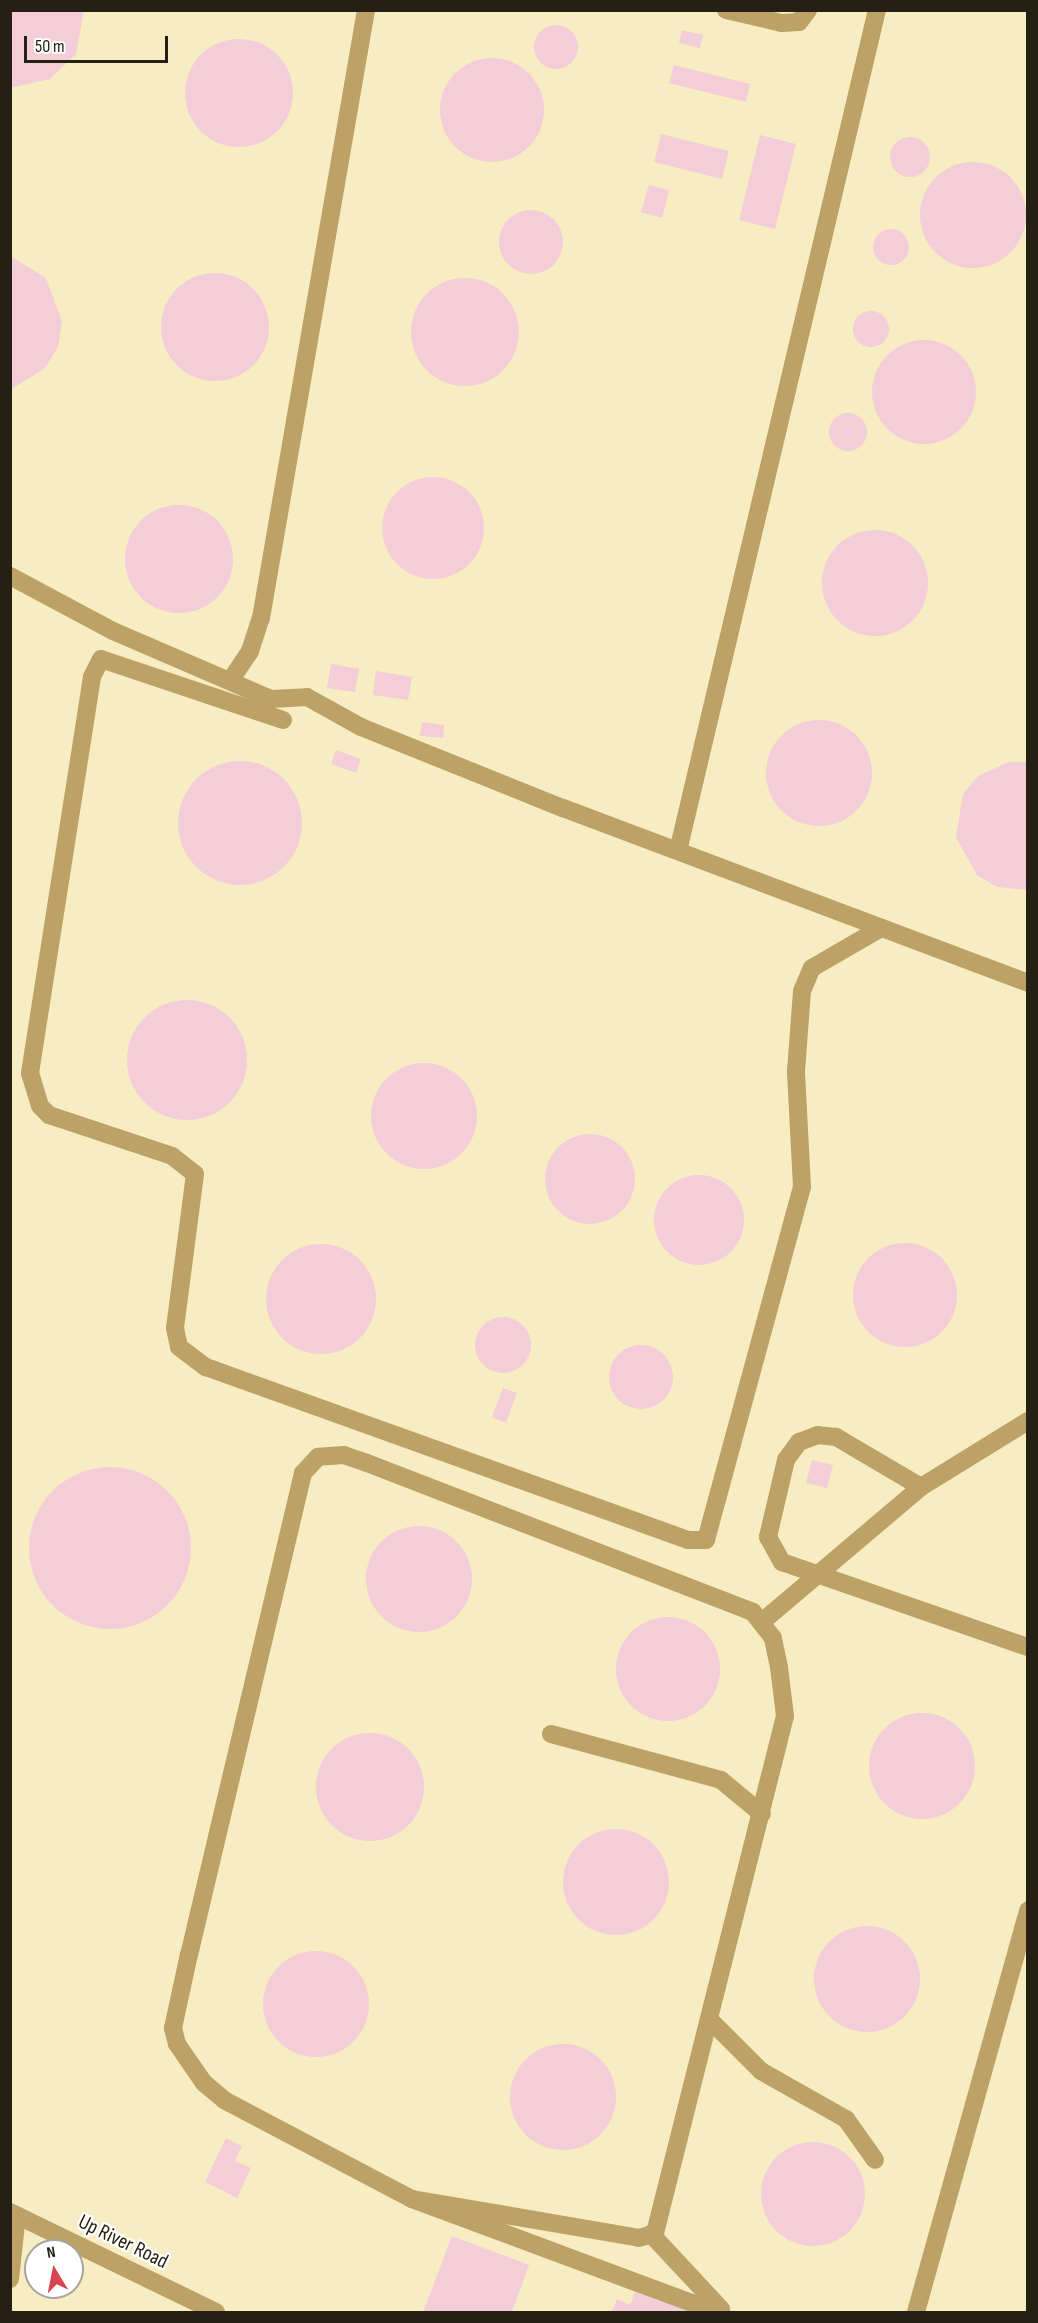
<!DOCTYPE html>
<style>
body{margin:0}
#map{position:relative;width:1038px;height:2323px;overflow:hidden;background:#fdf3d2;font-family:"Sofia Sans Condensed",sans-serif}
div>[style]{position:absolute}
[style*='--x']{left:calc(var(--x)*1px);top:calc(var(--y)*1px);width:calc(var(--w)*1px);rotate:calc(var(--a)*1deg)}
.built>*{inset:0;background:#f8ecc2}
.building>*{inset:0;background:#f3cdd8}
.round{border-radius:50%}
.minor>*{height:18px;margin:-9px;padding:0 9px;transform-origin:9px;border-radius:9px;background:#bca267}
span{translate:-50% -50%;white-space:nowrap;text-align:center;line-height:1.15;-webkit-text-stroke:4.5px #fff;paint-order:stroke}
.street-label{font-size:21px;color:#242014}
.frame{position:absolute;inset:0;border:12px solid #242014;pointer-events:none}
.north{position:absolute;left:24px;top:2239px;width:60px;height:60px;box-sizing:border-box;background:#fff;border:2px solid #a7a6a1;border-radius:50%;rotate:350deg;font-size:16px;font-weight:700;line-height:24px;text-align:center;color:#242014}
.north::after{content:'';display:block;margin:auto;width:21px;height:27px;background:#d64650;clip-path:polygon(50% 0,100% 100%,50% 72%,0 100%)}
.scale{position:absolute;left:24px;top:36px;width:144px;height:27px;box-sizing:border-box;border:3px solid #242014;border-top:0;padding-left:8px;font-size:18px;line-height:21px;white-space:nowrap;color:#242014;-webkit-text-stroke:4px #fff;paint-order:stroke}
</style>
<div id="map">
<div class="built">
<div style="clip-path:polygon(evenodd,11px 11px,1027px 11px,1027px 2312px,11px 2312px,11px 11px,36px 2251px,72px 2251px,72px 2287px,36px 2287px,36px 2251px)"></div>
</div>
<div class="building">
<div style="clip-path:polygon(10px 10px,84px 10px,76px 54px,50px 79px,10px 88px)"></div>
<div class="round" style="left:534px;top:25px;width:44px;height:44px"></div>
<div style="clip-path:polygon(682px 30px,703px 35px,700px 48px,679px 43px)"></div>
<div class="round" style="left:185px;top:39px;width:108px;height:108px"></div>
<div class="round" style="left:440px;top:58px;width:104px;height:104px"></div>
<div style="clip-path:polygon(674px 65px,750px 84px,746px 102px,669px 83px)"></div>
<div style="clip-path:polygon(661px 134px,729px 151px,722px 179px,654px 162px)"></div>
<div style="clip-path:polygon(760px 135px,796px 144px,775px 229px,739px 220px)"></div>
<div class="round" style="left:890px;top:137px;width:40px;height:40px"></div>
<div class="round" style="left:920px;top:162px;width:106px;height:106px"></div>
<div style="clip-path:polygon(649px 185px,669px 190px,662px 218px,641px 212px)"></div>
<div class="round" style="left:499px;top:210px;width:64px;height:64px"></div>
<div class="round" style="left:873px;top:229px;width:36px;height:36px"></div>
<div style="clip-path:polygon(10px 256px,46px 278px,62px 321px,58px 347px,45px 368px,10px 390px)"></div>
<div class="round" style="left:161px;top:273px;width:108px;height:108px"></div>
<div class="round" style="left:411px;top:278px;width:108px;height:108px"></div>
<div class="round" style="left:853px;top:311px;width:36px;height:36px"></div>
<div class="round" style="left:872px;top:340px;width:104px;height:104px"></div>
<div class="round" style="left:829px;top:413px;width:38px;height:38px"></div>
<div class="round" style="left:382px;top:477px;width:102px;height:102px"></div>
<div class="round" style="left:125px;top:505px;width:108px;height:108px"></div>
<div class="round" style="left:822px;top:530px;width:106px;height:106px"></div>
<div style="clip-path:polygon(331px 664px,359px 669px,355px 692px,327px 688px)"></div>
<div style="clip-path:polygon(376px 671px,412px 677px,408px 700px,373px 695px)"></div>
<div class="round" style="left:766px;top:720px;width:106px;height:106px"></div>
<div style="clip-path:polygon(422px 722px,444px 725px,443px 738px,420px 736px)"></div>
<div style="clip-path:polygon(336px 750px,361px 759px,356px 773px,331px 764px)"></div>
<div class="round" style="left:178px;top:761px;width:124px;height:124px"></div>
<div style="clip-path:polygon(1009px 762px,1028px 762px,1028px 890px,997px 887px,977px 875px,956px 837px,963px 794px,978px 776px)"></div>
<div class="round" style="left:127px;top:1000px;width:120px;height:120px"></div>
<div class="round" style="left:371px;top:1063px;width:106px;height:106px"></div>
<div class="round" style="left:545px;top:1134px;width:90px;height:90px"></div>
<div class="round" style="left:654px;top:1175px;width:90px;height:90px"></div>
<div class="round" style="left:853px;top:1243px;width:104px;height:104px"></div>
<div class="round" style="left:266px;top:1244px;width:110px;height:110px"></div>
<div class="round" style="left:475px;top:1317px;width:56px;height:56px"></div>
<div class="round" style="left:609px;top:1345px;width:64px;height:64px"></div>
<div style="clip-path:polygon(503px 1388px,517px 1393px,506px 1423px,492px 1417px)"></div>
<div style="clip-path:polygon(812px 1460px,833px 1465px,827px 1488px,806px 1483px)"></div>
<div class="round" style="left:29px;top:1467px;width:162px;height:162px"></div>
<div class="round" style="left:366px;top:1526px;width:106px;height:106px"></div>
<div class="round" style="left:616px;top:1617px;width:104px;height:104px"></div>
<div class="round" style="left:869px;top:1713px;width:106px;height:106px"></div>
<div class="round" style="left:316px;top:1733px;width:108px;height:108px"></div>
<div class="round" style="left:563px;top:1829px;width:106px;height:106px"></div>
<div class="round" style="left:814px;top:1926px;width:106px;height:106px"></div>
<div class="round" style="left:263px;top:1951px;width:106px;height:106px"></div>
<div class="round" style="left:510px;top:2044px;width:106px;height:106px"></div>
<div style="clip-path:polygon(226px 2138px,242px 2146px,235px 2161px,251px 2168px,237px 2198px,205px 2182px)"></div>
<div class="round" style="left:761px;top:2142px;width:104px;height:104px"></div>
<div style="clip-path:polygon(452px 2236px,529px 2265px,512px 2312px,423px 2312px)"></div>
<div style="clip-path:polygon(635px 2292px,690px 2312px,612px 2312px,617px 2299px,630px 2305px)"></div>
</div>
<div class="minor">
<div style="--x:726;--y:10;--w:57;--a:13.1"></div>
<div style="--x:782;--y:23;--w:17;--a:-3"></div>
<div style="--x:799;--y:22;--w:15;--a:-53"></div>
<div style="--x:10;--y:576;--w:117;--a:28.1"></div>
<div style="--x:113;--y:631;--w:172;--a:23.3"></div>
<div style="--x:271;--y:699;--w:36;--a:-3"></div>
<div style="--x:307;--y:697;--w:62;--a:29.1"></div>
<div style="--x:361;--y:727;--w:218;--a:21.9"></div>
<div style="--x:563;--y:808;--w:497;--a:20.6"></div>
<div style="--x:230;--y:681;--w:36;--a:-56"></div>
<div style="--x:250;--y:651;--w:35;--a:-72"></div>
<div style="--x:261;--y:618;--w:617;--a:-80.2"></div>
<div style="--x:283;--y:720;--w:192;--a:-161.5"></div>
<div style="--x:101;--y:659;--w:20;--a:117"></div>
<div style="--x:92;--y:677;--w:401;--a:98.9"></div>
<div style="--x:30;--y:1073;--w:34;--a:73"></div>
<div style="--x:40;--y:1106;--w:13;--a:45"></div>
<div style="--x:49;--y:1115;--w:130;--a:18.4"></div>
<div style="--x:172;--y:1156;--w:29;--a:38"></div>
<div style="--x:195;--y:1174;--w:155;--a:97.4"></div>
<div style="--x:175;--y:1328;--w:19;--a:78"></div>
<div style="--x:179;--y:1347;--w:34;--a:37"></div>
<div style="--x:206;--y:1367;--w:512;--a:19.74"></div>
<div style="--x:688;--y:1540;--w:18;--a:0"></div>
<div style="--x:706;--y:1540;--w:366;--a:-74.8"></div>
<div style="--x:802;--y:1187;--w:116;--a:-93"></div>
<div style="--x:796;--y:1071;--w:80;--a:-85.7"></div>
<div style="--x:802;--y:991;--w:25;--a:-67"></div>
<div style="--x:812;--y:968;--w:80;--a:-30.1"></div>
<div style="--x:678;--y:851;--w:864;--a:-76.69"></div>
<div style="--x:1028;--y:1421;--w:126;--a:148.3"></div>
<div style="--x:921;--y:1487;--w:99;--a:-149.5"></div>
<div style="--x:836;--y:1437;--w:18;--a:-174"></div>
<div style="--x:818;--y:1435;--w:20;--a:160"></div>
<div style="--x:799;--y:1442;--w:22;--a:126"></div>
<div style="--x:786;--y:1460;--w:79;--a:103.2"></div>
<div style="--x:768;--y:1537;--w:29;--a:61"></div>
<div style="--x:782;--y:1562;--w:260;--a:19.1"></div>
<div style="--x:763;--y:1621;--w:207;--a:-40.3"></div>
<div style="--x:551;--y:1734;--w:176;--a:15.1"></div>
<div style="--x:721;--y:1780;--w:53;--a:39.7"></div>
<div style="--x:710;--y:2020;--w:72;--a:45"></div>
<div style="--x:761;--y:2071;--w:98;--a:29.5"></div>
<div style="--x:846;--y:2119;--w:50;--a:54.7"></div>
<div style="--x:412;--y:2199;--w:230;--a:9.7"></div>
<div style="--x:639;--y:2238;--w:17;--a:-17"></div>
<div style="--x:655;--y:2233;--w:533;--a:-75.89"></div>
<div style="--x:785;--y:1716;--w:49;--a:-97"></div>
<div style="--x:779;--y:1667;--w:30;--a:-102"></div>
<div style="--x:773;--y:1638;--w:33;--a:-128"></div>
<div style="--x:753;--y:1612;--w:414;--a:-158.9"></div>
<div style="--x:367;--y:1463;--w:24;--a:-161"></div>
<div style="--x:344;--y:1455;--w:26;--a:176"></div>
<div style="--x:318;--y:1457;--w:22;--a:133"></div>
<div style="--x:303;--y:1473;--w:494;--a:103.3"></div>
<div style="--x:189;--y:1954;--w:76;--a:102.2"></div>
<div style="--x:173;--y:2028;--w:16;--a:76"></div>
<div style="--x:177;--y:2044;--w:47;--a:55.3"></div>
<div style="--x:204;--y:2083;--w:26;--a:40"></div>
<div style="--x:224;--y:2100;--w:212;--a:27.8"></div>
<div style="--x:412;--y:2199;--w:324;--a:20.4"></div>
<div style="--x:10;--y:2212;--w:229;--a:25.9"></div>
<div style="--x:651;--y:2234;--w:103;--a:47"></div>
<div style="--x:10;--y:2279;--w:64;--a:-83.8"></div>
<div style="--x:916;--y:2312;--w:417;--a:-74.4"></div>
</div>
<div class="street-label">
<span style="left:123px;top:2242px;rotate:26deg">Up River Road</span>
</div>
<div class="frame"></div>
<div class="north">N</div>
<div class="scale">50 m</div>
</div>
